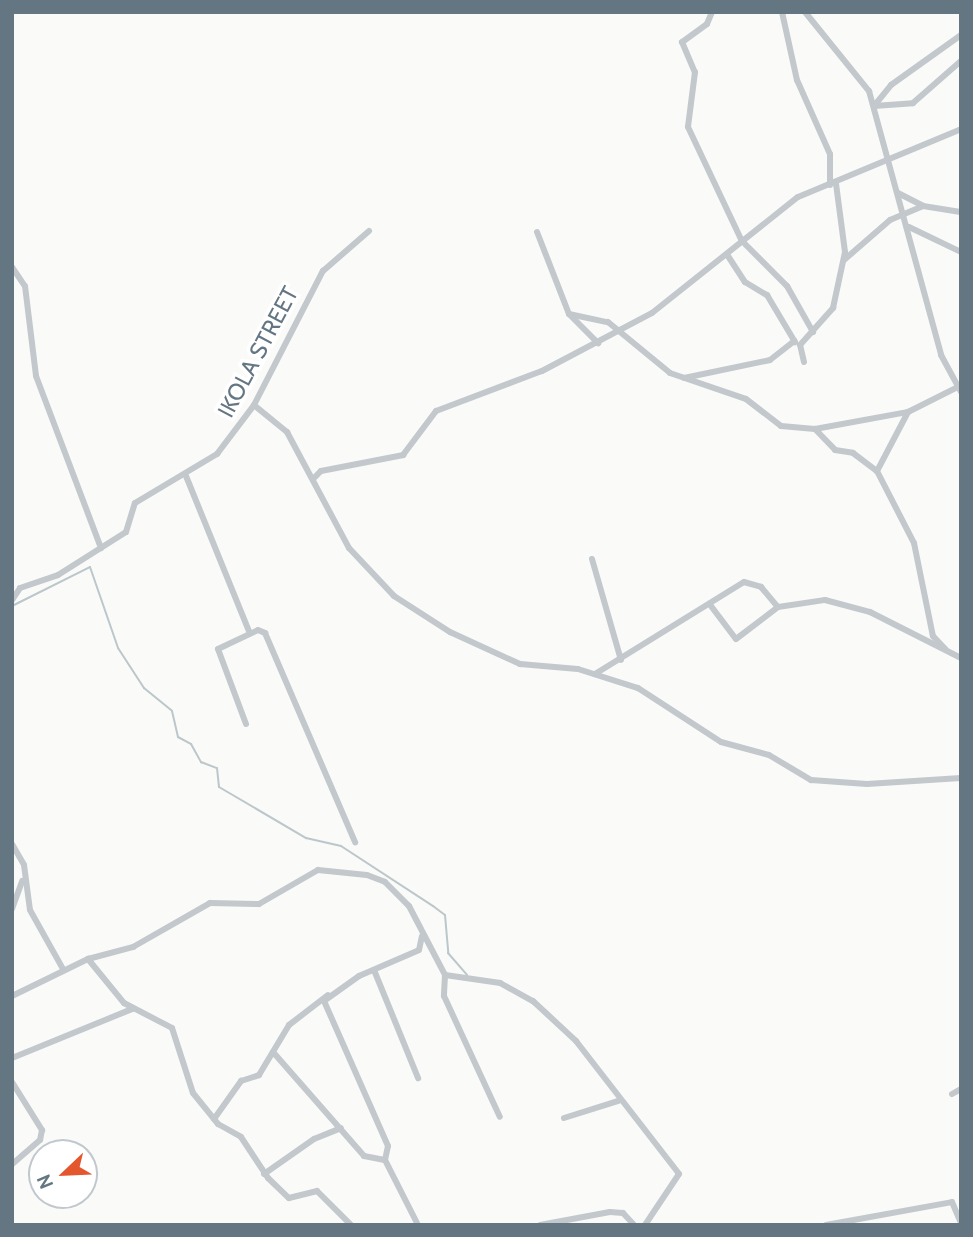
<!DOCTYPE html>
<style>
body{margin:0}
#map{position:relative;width:973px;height:1237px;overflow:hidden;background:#fafaf8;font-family:Cabin,sans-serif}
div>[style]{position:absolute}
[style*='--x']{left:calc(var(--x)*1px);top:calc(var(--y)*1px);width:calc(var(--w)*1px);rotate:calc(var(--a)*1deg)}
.stream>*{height:2px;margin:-1px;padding:0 1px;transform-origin:1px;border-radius:1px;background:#bbc7cb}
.minor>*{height:6px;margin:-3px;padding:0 3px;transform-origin:3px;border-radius:3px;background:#c3c8cc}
span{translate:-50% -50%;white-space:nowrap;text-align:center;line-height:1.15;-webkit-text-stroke:7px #fff;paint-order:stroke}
.street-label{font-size:23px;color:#657683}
.frame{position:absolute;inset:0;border:14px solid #657683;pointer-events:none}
.north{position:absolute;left:28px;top:1139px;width:70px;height:70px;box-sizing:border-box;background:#fff;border:2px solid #c1c8cd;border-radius:50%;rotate:247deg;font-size:19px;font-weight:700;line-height:28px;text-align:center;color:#657683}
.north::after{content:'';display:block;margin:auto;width:24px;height:32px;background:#e4572e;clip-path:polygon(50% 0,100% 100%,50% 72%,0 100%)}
</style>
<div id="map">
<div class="stream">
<div style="--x:12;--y:606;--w:87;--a:-26.6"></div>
<div style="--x:90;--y:567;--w:86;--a:70.9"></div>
<div style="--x:118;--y:648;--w:48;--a:57"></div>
<div style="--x:144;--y:688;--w:36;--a:39"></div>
<div style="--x:172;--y:711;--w:27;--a:77"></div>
<div style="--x:178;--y:737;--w:15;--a:28"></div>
<div style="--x:191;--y:744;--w:21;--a:61"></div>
<div style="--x:201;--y:762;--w:17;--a:21"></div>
<div style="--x:217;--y:768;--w:19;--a:84"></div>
<div style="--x:219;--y:787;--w:101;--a:30.4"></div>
<div style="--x:306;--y:838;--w:36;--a:13"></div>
<div style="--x:341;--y:846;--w:110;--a:33.1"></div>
<div style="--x:433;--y:906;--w:15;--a:37"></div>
<div style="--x:445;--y:915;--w:38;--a:85"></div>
<div style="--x:448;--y:953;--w:29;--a:49"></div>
</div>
<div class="minor">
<div style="--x:712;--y:12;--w:13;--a:113"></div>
<div style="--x:707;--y:24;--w:31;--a:144"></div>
<div style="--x:682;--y:42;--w:33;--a:67"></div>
<div style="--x:695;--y:72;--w:55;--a:97.3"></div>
<div style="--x:688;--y:127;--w:126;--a:64.7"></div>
<div style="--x:742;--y:241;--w:64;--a:45"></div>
<div style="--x:787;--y:286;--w:53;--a:60.5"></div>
<div style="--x:782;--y:12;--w:70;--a:77.6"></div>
<div style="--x:797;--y:80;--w:81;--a:66"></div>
<div style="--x:830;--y:154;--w:31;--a:90"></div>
<div style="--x:805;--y:12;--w:102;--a:51"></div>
<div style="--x:869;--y:91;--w:274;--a:74.7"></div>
<div style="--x:941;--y:355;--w:42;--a:61.6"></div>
<div style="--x:874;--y:106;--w:27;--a:-51"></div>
<div style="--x:891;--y:85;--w:86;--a:-35.5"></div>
<div style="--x:874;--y:106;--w:39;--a:-4"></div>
<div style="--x:913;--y:103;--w:64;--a:-41.2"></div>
<div style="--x:898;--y:193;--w:28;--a:27"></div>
<div style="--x:923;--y:206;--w:38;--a:9"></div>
<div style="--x:909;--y:227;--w:58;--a:25.7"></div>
<div style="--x:537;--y:232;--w:88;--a:68.7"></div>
<div style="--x:569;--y:314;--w:40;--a:12"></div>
<div style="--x:608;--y:322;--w:80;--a:39.4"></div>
<div style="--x:670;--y:373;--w:80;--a:18.9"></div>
<div style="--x:746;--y:399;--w:44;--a:37.6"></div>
<div style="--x:781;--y:426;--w:34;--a:5"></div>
<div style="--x:815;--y:429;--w:95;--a:-10.4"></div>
<div style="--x:908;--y:412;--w:56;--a:-26.6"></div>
<div style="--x:728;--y:256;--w:31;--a:57"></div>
<div style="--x:745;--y:282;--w:26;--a:31"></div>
<div style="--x:767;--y:295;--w:55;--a:59.2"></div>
<div style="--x:844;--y:260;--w:61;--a:-41"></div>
<div style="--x:890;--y:220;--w:36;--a:-23"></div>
<div style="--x:12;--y:267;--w:23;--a:56"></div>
<div style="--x:25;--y:286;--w:91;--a:83"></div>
<div style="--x:36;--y:376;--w:184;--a:69.3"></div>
<div style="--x:570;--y:315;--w:40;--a:45"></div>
<div style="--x:804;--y:362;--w:17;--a:-103"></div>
<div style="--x:800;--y:345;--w:50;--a:-48.3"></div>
<div style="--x:833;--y:308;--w:57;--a:-77.9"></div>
<div style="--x:845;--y:252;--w:69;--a:-97.5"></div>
<div style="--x:684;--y:378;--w:88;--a:-11.8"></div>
<div style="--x:770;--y:360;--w:31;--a:-38"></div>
<div style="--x:254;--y:405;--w:43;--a:39.3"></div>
<div style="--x:287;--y:432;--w:132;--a:61.9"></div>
<div style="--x:349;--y:548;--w:66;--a:46.8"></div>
<div style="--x:394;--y:596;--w:67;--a:32.7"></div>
<div style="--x:450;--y:632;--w:77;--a:24.6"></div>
<div style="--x:520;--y:664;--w:58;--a:4.9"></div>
<div style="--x:578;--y:669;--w:63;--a:17.6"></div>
<div style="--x:638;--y:688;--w:99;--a:33"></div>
<div style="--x:721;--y:742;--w:50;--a:15.2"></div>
<div style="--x:769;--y:755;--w:49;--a:30.8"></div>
<div style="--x:811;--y:780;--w:56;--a:4.1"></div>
<div style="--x:867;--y:784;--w:94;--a:-3.7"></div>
<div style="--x:908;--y:412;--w:67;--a:117.7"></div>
<div style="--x:877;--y:471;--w:81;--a:62.8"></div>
<div style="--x:914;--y:543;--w:95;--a:78.5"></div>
<div style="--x:933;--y:636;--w:18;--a:47"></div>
<div style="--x:815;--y:429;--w:29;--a:46"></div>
<div style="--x:835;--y:450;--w:18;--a:9"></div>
<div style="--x:853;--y:453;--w:30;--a:37"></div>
<div style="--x:186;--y:476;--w:170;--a:67.9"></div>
<div style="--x:313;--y:479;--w:11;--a:-45"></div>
<div style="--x:321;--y:471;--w:84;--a:-11"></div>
<div style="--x:403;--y:455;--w:55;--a:-53.1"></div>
<div style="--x:436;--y:411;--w:113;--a:-20.7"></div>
<div style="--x:542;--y:371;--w:124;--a:-27.8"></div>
<div style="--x:652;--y:313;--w:186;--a:-38.5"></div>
<div style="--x:798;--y:197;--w:177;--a:-22.6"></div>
<div style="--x:592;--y:559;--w:105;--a:74"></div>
<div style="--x:12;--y:600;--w:14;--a:-56"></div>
<div style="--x:20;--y:588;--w:40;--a:-18.9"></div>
<div style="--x:58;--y:575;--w:80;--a:-32.3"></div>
<div style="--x:126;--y:532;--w:30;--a:-73"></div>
<div style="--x:135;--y:503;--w:96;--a:-30.9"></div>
<div style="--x:217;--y:454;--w:61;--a:-52.9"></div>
<div style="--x:254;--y:405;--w:151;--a:-62.8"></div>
<div style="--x:323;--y:271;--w:61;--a:-41"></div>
<div style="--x:711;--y:606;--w:41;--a:52.9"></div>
<div style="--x:736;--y:639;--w:53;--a:-37.3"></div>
<div style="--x:595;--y:674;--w:175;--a:-31.7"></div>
<div style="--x:744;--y:582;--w:18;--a:16"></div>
<div style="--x:761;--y:587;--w:26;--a:50"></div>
<div style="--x:778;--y:607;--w:48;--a:-8.5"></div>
<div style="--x:825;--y:600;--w:47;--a:14.9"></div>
<div style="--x:870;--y:612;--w:102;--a:26.8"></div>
<div style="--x:246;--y:724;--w:80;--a:-110.5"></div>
<div style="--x:218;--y:649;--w:44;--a:-25.4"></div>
<div style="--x:258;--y:630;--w:8;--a:23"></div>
<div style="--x:265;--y:633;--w:228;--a:66.7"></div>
<div style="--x:12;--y:844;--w:24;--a:60"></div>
<div style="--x:24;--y:865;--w:45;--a:82.4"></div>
<div style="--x:30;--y:910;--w:68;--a:60.8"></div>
<div style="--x:12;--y:909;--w:30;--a:-70"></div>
<div style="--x:88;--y:959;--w:57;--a:50.7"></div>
<div style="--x:124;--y:1003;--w:54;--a:27.5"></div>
<div style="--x:172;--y:1028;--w:68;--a:72.1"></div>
<div style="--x:193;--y:1093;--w:40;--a:51"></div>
<div style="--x:218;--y:1124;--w:26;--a:29"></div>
<div style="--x:241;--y:1137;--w:49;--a:56.6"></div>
<div style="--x:268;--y:1178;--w:29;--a:44"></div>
<div style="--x:289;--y:1198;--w:29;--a:-14"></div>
<div style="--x:317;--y:1191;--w:48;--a:45"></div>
<div style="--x:374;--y:970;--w:117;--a:67.8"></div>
<div style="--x:445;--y:975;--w:21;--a:93"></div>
<div style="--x:444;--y:996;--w:133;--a:65.2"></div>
<div style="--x:12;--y:996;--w:85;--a:-26"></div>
<div style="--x:88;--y:959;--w:47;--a:-14.9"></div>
<div style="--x:133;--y:947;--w:89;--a:-29.7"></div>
<div style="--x:210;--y:903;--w:49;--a:1.2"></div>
<div style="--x:259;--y:904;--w:68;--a:-30"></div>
<div style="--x:318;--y:870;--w:49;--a:5.8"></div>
<div style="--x:367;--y:875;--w:19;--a:21"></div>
<div style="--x:385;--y:882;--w:34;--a:45"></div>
<div style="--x:409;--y:906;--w:78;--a:62.4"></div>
<div style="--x:445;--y:975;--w:56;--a:8.3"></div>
<div style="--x:500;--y:983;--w:38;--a:29"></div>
<div style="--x:533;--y:1001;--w:59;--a:42.9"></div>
<div style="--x:576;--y:1041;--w:168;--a:52.2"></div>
<div style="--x:679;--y:1174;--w:61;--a:123.7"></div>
<div style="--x:273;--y:1052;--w:138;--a:48.8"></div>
<div style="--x:364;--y:1156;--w:21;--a:11"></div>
<div style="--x:12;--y:1058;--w:130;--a:-22.2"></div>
<div style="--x:12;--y:1082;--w:57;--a:58"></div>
<div style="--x:42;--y:1130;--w:10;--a:101"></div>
<div style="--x:40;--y:1140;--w:37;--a:139"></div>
<div style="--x:952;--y:1094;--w:10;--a:-29"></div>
<div style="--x:564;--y:1118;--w:57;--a:-17.5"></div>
<div style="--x:214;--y:1119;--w:47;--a:-54.6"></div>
<div style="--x:241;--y:1081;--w:19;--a:-18"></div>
<div style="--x:259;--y:1075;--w:58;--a:-59"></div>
<div style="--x:289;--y:1025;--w:49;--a:-37.6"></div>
<div style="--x:264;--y:1174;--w:61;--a:-35"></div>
<div style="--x:314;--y:1139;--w:29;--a:-22"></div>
<div style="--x:418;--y:1225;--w:73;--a:-116.9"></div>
<div style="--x:385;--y:1160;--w:14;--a:-78"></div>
<div style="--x:388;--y:1146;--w:158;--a:-113.8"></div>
<div style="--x:324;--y:1001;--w:43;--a:-35.5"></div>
<div style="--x:359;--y:976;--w:65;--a:-23.4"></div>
<div style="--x:419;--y:950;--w:14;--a:-78"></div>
<div style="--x:540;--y:1225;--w:71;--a:-10.5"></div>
<div style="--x:610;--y:1212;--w:13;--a:4"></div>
<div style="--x:623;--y:1213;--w:16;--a:47"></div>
<div style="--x:826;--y:1225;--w:128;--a:-10.3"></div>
<div style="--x:952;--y:1202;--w:23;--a:67"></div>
</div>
<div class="street-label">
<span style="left:258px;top:352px;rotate:-62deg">IKOLA STREET</span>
</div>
<div class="frame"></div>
<div class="north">N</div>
</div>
